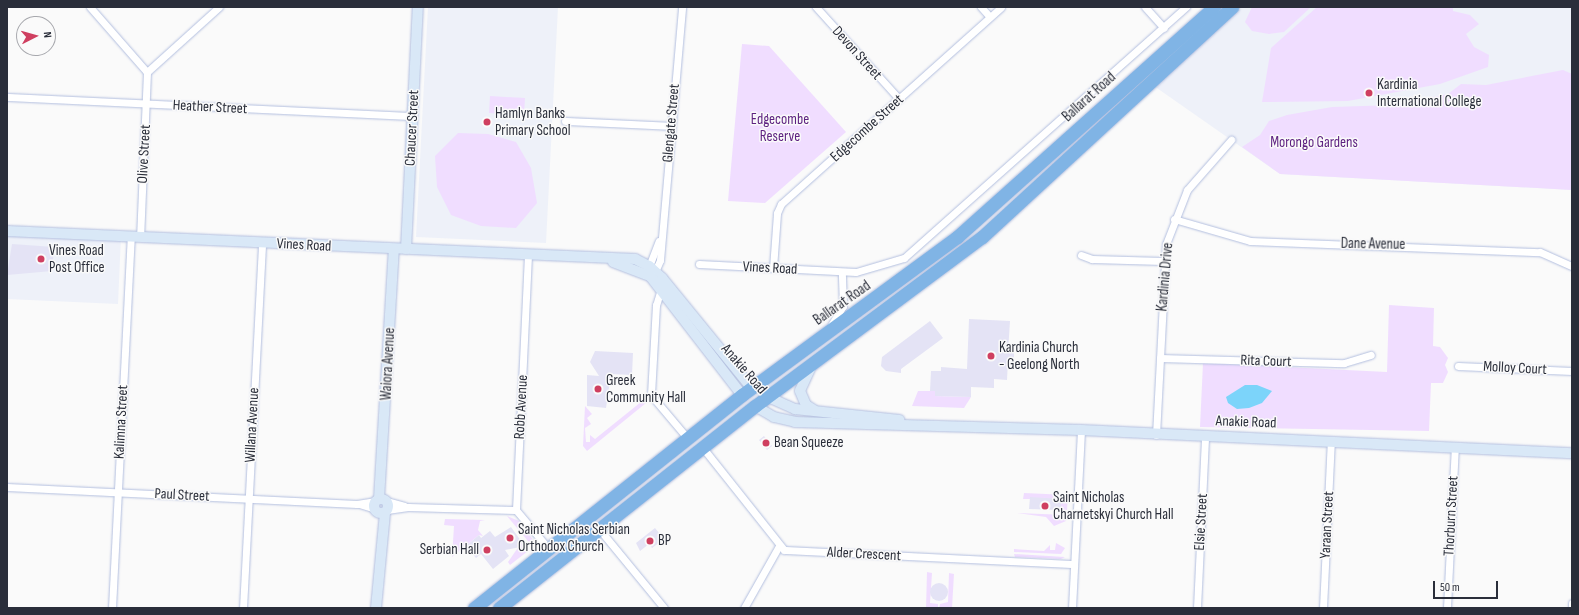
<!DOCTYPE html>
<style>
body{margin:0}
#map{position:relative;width:1579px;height:615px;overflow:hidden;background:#fafafa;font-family:"Sofia Sans Condensed",sans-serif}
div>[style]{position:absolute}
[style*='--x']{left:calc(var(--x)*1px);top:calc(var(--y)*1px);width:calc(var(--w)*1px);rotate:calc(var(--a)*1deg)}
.built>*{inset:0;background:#eef1f9}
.green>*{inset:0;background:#f0ddff}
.water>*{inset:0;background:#7cd4fa}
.building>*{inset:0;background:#e4e3f5}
.round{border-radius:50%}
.roads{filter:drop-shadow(0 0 1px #b3bfdf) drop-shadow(0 0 1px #b3bfdf)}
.street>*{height:7px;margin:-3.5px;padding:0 3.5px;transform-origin:3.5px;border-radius:3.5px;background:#fff}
.secondary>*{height:10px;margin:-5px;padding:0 5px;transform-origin:5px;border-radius:5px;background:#d9e8f7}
.secondary>.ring{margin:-5px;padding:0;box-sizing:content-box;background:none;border:10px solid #d9e8f7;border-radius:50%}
.highway>*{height:13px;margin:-6.5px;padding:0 6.5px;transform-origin:6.5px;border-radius:6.5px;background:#80b4e5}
.dots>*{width:11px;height:11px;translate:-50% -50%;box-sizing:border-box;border:2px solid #fafafa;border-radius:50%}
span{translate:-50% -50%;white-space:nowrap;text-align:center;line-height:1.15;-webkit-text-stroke:3px #fafafa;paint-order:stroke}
.street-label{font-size:15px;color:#2a2e3a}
.poi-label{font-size:15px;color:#2a2e3a}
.left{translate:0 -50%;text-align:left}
.right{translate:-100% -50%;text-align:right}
.park-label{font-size:15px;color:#5e2281}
.frame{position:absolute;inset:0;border:8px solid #2a2e3a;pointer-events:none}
.north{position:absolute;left:16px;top:16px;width:40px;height:40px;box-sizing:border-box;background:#fafafa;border:1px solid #a7a8ad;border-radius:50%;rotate:84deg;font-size:11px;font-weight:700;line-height:16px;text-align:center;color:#2a2e3a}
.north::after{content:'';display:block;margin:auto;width:14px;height:18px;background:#cf3f60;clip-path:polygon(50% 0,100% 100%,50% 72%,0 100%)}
.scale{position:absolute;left:1433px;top:581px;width:65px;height:18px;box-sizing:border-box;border:2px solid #2a2e3a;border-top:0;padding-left:5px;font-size:12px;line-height:14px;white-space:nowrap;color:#2a2e3a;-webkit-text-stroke:3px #fafafa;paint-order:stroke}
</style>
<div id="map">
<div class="built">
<div style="clip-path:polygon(428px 7px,558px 7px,546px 243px,416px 237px)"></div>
<div style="clip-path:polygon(1243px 7px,1572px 7px,1572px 190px,1280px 174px,1154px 86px)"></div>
<div style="clip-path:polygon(7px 234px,121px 236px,118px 304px,7px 299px)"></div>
</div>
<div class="green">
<div style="clip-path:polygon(1252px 7px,1311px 7px,1284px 32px,1269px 34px,1252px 31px,1245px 22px)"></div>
<div style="clip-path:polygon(1317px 7px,1453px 7px,1453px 11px,1470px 15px,1479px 24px,1466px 34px,1474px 47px,1489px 55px,1488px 67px,1440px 84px,1348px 101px,1262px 102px,1271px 48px)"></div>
<div style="clip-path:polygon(742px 44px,769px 46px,846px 132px,765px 203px,728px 201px)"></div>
<div style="clip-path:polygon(1563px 70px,1572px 74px,1572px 190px,1280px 174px,1242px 147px,1260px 135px,1269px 121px,1287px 115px,1332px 107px,1394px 105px,1448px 94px,1461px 84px,1486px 85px)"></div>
<div style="clip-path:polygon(490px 96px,525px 98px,524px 115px,489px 113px)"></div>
<div style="clip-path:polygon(458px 133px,488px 134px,516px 142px,531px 168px,537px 203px,516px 228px,481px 226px,451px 215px,437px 187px,435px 156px)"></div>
<div style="clip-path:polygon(1389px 305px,1434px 308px,1433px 346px,1440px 347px,1448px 358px,1445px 365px,1448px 372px,1443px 383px,1431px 383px,1429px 431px,1200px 427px,1203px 363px,1387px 372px)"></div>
<div style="clip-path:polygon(918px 391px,935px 391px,935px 396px,971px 397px,964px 408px,912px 406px)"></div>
<div style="clip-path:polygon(641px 398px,646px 403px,587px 451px,583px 446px,585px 406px,592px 414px,587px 418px,591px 424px,585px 428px,586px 442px,590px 442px,590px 435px,595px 439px,641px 402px)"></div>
<div style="clip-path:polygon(1024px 493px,1068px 495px,1067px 510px,1061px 510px,1061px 499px,1023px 499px)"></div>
<div style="clip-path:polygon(1017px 513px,1067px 515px,1066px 521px,1054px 526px,1046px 517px)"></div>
<div style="clip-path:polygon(507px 516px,519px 521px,536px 544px,533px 547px)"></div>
<div style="clip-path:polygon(445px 519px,485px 520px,480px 521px,478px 530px,483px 536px,479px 535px,452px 557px,454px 526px,444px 525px)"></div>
<div style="clip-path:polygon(524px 539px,528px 551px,510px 565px,508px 562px)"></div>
<div style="clip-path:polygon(1056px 543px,1065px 548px,1061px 554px,1014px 552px,1014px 549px,1044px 551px,1050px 545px,1050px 550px,1055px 550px)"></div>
<div style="clip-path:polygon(1014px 554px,1065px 557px,1061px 559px,1015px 557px)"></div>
<div style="clip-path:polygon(927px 572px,932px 573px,930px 603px,938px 604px,938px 608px,926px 608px)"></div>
<div style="clip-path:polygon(949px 573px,954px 574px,952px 608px,939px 608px,940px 604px,948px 602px)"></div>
</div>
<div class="water">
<div style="clip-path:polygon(1245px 385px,1257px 385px,1272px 391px,1262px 403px,1249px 408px,1237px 409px,1228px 403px,1226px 397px)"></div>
</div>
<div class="building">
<div style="clip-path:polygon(12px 244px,54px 247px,52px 271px,7px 275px)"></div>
<div style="clip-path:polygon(969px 319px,1010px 321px,1008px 352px,1014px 352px,1014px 360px,1008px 360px,1007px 380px,994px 379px,994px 388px,971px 387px,971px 397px,935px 396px,935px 391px,930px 391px,931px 371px,941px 371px,941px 367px,967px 369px)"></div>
<div style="clip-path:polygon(930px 321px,943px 338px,901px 369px,901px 373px,886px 371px,881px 366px,882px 357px)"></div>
<div style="clip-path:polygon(595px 351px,633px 353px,632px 375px,611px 374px,606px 408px,587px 406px,587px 375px,599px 376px,590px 362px)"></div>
<div style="clip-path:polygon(764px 436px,772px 446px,767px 450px,759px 440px)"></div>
<div style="clip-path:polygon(1030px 497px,1061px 499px,1061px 510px,1029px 509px)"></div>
<div style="clip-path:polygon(511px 527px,521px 541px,520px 547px,505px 550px,509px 556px,493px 569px,481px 554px,476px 558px,466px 546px,479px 535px,481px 538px,490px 531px,495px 537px)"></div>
<div style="clip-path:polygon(655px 528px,664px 539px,652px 548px,649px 544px,640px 551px,636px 543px)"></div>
<div class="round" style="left:930px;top:583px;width:18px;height:18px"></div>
</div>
<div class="roads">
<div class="street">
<div style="--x:90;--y:7;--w:86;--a:48.8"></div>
<div style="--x:147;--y:72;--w:165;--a:92.4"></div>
<div style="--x:816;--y:7;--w:124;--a:47.9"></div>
<div style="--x:981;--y:7;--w:13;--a:48"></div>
<div style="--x:1145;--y:7;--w:28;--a:48"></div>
<div style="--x:147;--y:72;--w:97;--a:-42.1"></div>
<div style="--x:7;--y:97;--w:405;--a:2.7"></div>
<div style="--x:565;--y:121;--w:105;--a:2.7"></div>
<div style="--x:1174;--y:219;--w:79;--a:16.1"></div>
<div style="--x:1250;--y:241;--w:290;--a:2.2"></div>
<div style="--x:1540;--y:252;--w:35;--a:24"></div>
<div style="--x:528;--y:255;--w:255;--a:92.7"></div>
<div style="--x:516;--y:510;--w:50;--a:49.9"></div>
<div style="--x:1081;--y:255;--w:12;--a:20"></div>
<div style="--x:1092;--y:259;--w:71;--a:1.6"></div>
<div style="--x:699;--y:264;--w:157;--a:2.9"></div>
<div style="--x:856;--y:272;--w:50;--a:-16.3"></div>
<div style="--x:904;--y:258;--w:378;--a:-41.7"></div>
<div style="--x:773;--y:268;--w:55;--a:-85.8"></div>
<div style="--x:777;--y:213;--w:10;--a:-66"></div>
<div style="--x:781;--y:204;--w:295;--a:-41.8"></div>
<div style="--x:648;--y:269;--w:30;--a:-69"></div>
<div style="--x:653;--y:276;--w:17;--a:-66"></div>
<div style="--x:660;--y:260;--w:254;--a:-85"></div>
<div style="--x:661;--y:289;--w:17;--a:107"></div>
<div style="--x:656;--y:305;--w:90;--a:93.2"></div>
<div style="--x:651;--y:395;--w:57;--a:49.9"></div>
<div style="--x:828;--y:330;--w:28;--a:-58"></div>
<div style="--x:843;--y:306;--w:34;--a:-92"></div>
<div style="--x:1160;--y:358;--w:184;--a:1.6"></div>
<div style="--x:1344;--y:363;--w:28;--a:-17"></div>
<div style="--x:1458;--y:366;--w:114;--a:2.5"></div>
<div style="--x:1156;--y:435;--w:191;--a:-87"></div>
<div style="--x:1166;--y:244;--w:58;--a:-68.7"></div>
<div style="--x:1187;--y:190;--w:67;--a:-48.7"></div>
<div style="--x:703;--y:448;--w:130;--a:51.5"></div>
<div style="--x:784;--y:550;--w:289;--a:2.8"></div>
<div style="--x:7;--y:487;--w:350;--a:2.8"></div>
<div style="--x:357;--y:504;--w:19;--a:-9"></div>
<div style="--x:387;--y:501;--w:18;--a:16"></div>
<div style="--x:359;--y:504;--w:17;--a:17"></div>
<div style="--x:387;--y:510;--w:21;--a:-8"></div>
<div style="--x:408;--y:507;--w:108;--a:1.6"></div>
<div style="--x:600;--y:530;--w:101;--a:50.6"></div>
<div style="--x:112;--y:608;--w:372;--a:-87.1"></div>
<div style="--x:243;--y:608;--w:365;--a:-87"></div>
<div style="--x:744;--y:608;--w:71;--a:-60.6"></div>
<div style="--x:1072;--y:608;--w:178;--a:-87.1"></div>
<div style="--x:1197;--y:608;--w:171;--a:-87.3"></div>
<div style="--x:1323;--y:608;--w:167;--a:-87.3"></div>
<div style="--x:1447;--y:608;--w:161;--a:-87.2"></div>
<div style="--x:1572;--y:608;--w:5;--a:-90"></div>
</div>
<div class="secondary">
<div style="--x:7;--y:231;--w:629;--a:2.55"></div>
<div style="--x:635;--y:259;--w:16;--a:27"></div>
<div style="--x:649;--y:266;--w:18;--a:43"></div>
<div style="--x:662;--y:278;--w:141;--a:50.8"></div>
<div style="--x:406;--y:249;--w:242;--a:-87.2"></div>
<div style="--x:613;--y:262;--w:40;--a:21"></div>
<div style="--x:650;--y:276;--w:150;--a:52.3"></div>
<div style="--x:811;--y:367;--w:26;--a:115"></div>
<div style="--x:800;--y:391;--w:15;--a:67"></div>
<div style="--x:806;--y:405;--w:9;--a:32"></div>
<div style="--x:768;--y:397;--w:30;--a:24"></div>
<div style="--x:795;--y:409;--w:105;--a:6"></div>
<div style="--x:755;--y:406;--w:22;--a:30"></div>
<div style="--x:774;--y:417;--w:22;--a:13"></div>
<div style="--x:795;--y:422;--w:286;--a:1.6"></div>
<div style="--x:1081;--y:430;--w:492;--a:2.7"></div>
<div class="ring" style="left:374px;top:499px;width:4px;height:4px"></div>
<div style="--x:379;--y:499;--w:250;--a:-86.6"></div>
<div style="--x:376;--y:608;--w:96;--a:-84.6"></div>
</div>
<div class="highway">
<div style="--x:474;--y:608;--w:342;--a:-38.5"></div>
<div style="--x:742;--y:395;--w:267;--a:-36.3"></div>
<div style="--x:957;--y:237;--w:345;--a:-41.8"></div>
<div style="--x:499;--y:608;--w:326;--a:-38.3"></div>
<div style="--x:755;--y:406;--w:283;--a:-36.7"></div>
<div style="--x:982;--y:237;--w:340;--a:-42.6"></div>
</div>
</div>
<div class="dots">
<div style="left:1369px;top:93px;background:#cf3f60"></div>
<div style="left:487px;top:122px;background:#cf3f60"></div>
<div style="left:41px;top:259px;background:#cf3f60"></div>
<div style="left:991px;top:356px;background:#cf3f60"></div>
<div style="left:598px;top:389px;background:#cf3f60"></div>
<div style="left:766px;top:443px;background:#cf3f60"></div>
<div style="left:1045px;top:506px;background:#cf3f60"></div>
<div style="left:510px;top:538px;background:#cf3f60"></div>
<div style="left:650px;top:541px;background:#cf3f60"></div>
<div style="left:487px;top:550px;background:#cf3f60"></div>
</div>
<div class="street-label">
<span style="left:857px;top:53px;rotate:48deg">Devon Street</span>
<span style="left:1089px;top:97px;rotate:-42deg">Ballarat Road</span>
<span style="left:210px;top:107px;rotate:3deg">Heather Street</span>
<span style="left:671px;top:123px;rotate:-85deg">Glengate Street</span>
<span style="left:412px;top:128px;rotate:-87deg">Chaucer Street</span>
<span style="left:867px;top:128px;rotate:-42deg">Edgecombe Street</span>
<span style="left:144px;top:154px;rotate:-87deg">Olive Street</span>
<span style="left:1373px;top:244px;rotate:1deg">Dane Avenue</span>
<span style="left:304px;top:245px;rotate:3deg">Vines Road</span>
<span style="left:770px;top:268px;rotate:3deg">Vines Road</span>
<span style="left:1165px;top:277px;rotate:-85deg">Kardinia Drive</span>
<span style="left:842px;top:303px;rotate:-35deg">Ballarat Road</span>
<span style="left:1266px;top:361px;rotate:2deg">Rita Court</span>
<span style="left:388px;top:364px;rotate:-87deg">Waiora Avenue</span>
<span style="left:1515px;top:368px;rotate:3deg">Molloy Court</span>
<span style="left:744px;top:369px;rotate:49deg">Anakie Road</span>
<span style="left:521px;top:407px;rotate:-87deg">Robb Avenue</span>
<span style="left:121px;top:422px;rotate:-87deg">Kalimna Street</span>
<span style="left:1246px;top:422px;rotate:2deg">Anakie Road</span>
<span style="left:252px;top:425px;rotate:-87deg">Willana Avenue</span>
<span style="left:182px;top:495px;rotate:3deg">Paul Street</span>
<span style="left:1451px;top:516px;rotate:-87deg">Thorburn Street</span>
<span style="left:1201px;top:522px;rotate:-87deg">Elsie Street</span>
<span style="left:1327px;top:525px;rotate:-87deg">Yaraan Street</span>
<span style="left:864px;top:554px;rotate:3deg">Alder Crescent</span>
</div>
<div class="poi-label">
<span class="left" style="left:1377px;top:93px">Kardinia<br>International College</span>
<span class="left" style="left:495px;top:122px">Hamlyn Banks<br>Primary School</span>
<span class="left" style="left:49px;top:259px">Vines Road<br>Post Office</span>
<span class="left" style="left:999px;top:356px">Kardinia Church<br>- Geelong North</span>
<span class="left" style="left:606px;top:389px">Greek<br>Community Hall</span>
<span class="left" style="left:774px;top:443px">Bean Squeeze</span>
<span class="left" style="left:1053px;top:506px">Saint Nicholas<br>Charnetskyi Church Hall</span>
<span class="left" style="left:518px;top:538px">Saint Nicholas Serbian<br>Orthodox Church</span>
<span class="left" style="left:658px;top:541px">BP</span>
<span class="right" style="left:479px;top:550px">Serbian Hall</span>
</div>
<div class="park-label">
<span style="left:780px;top:128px">Edgecombe<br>Reserve</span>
<span style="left:1314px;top:143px">Morongo Gardens</span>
</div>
<div class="frame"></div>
<div class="north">N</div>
<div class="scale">50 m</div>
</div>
